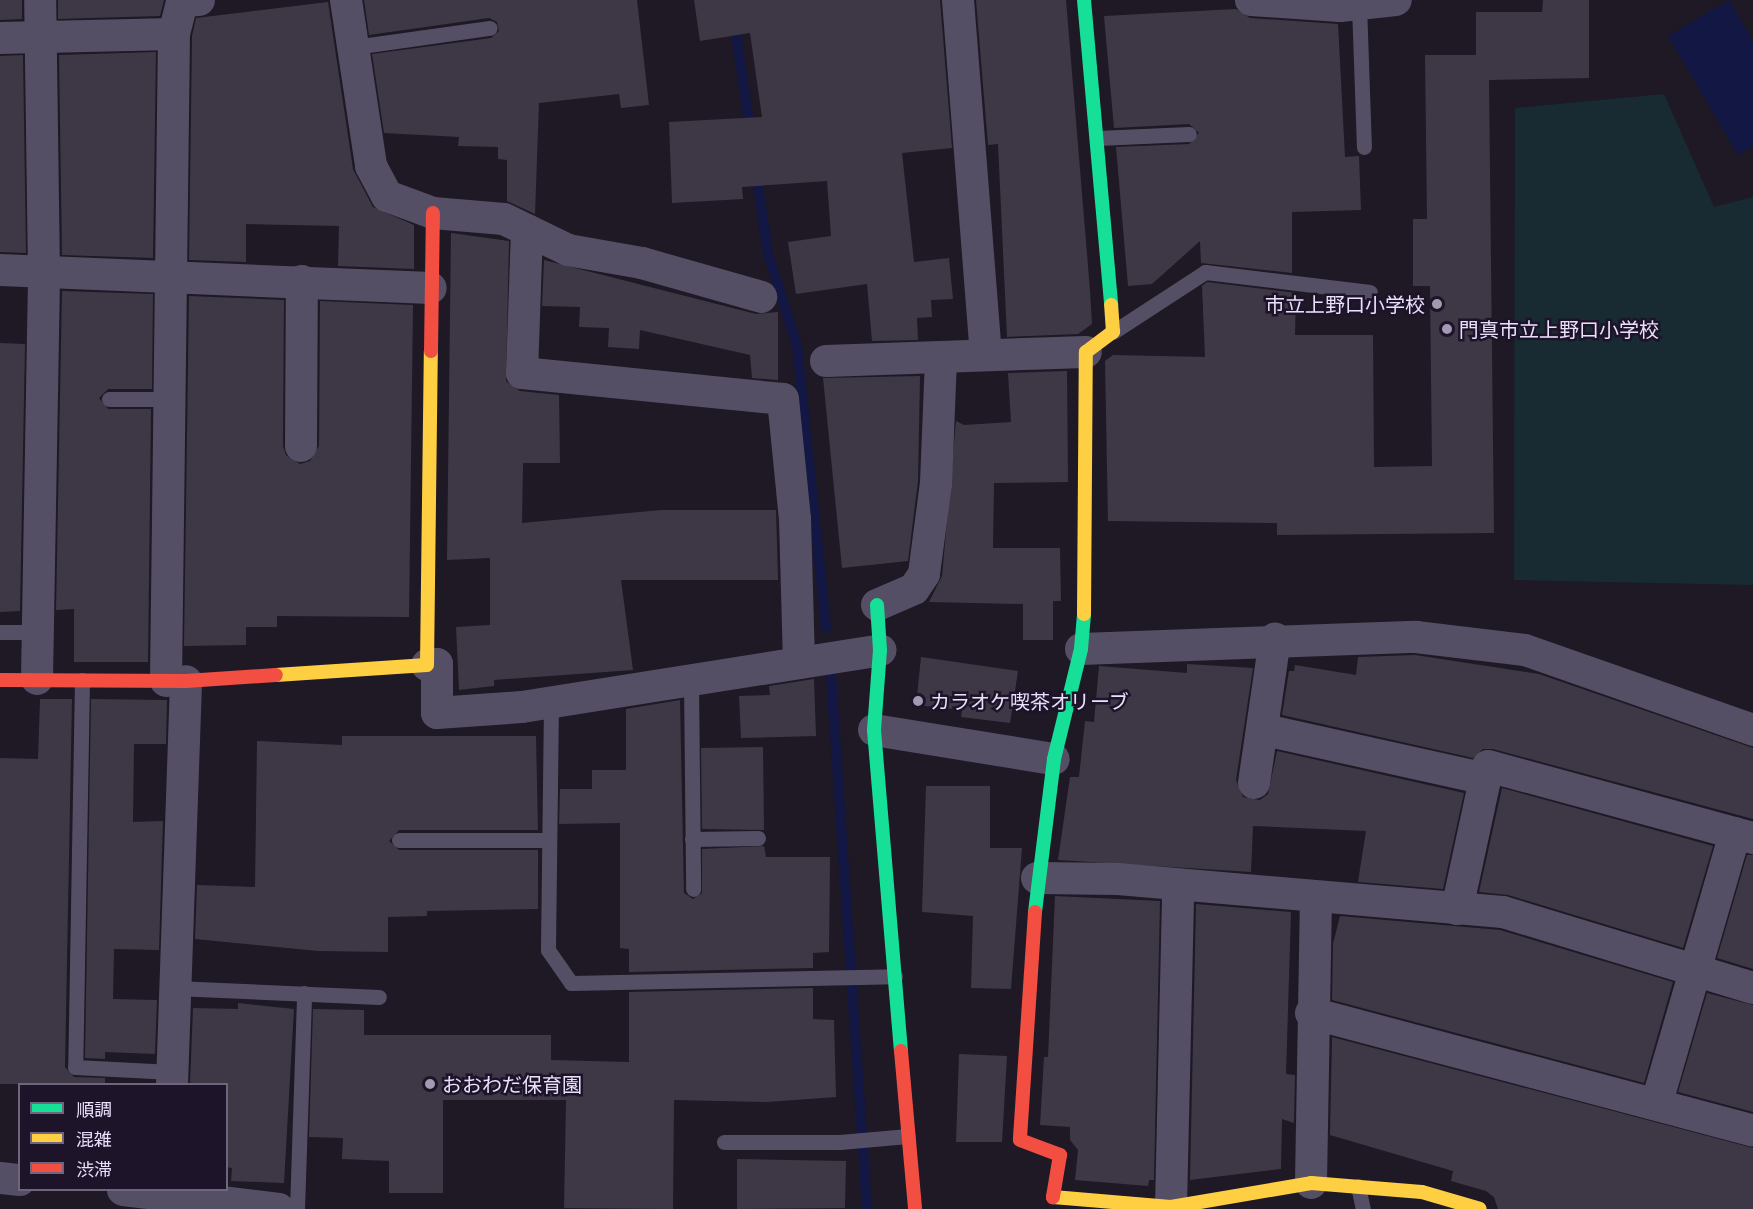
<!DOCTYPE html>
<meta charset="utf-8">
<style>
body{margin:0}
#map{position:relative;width:1753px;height:1209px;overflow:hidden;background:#1e1925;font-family:Ubuntu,"Noto Sans JP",sans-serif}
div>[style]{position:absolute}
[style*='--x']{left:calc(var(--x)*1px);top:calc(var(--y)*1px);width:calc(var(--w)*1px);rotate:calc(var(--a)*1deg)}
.green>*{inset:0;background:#182b32}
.water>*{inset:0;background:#121743}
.stream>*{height:10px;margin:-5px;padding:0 5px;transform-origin:5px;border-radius:5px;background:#121743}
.building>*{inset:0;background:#3e3846}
.lane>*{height:15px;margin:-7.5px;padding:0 7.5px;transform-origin:7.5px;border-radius:7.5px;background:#554f65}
.street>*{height:32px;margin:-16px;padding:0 16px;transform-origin:16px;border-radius:16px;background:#554f65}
.fast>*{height:14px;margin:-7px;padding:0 7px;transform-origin:7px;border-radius:7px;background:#16e098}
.slow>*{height:14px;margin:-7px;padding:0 7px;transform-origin:7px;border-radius:7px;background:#ffcf43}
.jam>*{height:14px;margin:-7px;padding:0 7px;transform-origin:7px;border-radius:7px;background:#f24e42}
.dots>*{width:16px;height:16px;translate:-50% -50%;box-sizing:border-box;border:3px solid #1d142a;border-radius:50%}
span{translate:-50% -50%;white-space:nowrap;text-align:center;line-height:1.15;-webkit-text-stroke:5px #1d142a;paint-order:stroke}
.poi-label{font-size:20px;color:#eae0fc}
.right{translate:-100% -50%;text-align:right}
.left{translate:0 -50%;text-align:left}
.legend{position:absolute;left:18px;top:1083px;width:210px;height:108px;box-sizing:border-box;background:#1d142a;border:2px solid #6f667e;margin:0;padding:8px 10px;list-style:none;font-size:18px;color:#eae0fc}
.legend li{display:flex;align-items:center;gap:12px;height:30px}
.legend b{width:30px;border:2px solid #6f667e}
</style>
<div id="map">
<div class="green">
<div style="clip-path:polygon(1664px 94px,1714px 207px,1753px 197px,1753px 585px,1514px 580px,1515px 108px)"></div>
</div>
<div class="water">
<div style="clip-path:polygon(1729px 0,1753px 41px,1753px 146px,1738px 155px,1668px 36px)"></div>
</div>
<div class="stream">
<div style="--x:731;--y:0;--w:132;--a:81.7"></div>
<div style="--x:756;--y:173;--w:81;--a:81.5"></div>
<div style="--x:768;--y:253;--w:97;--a:72.7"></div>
<div style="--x:797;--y:346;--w:283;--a:84.1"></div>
<div style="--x:831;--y:676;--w:534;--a:86.14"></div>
</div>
<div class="building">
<div style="clip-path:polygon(0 0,22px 0,22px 19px,0 20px)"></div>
<div style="clip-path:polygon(58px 0,164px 0,160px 16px,58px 19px)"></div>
<div style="clip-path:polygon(364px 0,637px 0,649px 105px,621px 108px,619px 94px,539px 103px,535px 214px,507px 201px,507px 160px,498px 159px,498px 147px,458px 146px,459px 137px,384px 133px,372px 54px,491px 38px,499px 31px,497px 22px,489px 18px,369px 35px)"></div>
<div style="clip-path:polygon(694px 0,940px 0,952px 148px,902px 153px,914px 262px,949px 258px,953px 299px,931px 300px,932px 317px,917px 318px,918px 340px,872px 341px,867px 284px,796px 294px,788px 242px,831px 236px,827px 181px,742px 187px,743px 199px,672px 203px,669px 122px,762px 117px,750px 33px,700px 41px)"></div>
<div style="clip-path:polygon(976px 0,1066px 0,1090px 290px,1092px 324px,1078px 334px,1007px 337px,998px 144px,988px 145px)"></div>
<div style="clip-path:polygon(1543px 0,1589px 0,1589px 78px,1489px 80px,1494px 533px,1277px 535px,1277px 523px,1108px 521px,1105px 361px,1113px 355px,1205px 357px,1202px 286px,1207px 282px,1296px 293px,1295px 335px,1373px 335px,1374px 467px,1432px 466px,1430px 286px,1413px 286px,1413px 219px,1427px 219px,1425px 55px,1476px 55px,1476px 12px,1542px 12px)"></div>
<div style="clip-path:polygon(328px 2px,353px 169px,373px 207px,414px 225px,414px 269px,338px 266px,339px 226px,246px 224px,246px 262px,189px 260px,192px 36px,196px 18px)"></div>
<div style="clip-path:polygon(1236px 9px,1250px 18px,1338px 24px,1345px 157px,1359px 156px,1361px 210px,1292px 212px,1292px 273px,1201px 263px,1200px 241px,1152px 284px,1128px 286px,1116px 147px,1189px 144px,1199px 133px,1189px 124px,1114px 128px,1104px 16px)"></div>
<div style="clip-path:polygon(156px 52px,153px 258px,62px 255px,59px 55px)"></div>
<div style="clip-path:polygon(23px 55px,26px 253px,0 252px,0 56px)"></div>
<div style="clip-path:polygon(451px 233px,509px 241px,506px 381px,520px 391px,559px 395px,560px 463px,523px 463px,522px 523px,661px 510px,776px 510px,778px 580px,621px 580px,633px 670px,494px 680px,494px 686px,459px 690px,456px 627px,490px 625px,490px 558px,447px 560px)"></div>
<div style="clip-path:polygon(544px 260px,756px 314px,778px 312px,778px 380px,752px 378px,750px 355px,640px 330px,639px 349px,608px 347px,609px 328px,579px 327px,580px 307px,542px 306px)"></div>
<div style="clip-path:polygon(62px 291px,153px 294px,152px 389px,108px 389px,99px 398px,108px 409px,151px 409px,148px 662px,74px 662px,74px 609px,56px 610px)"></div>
<div style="clip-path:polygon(189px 296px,284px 300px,283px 446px,286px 455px,300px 464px,310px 461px,319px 446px,320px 301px,413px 305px,409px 617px,277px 616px,277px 627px,246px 627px,246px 645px,184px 646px)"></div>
<div style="clip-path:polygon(0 343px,25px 344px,20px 611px,0 612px)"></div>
<div style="clip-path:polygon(1067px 371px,1068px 482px,994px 483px,993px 548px,1060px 548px,1061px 601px,1053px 601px,1053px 640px,1023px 640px,1023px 604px,929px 602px,942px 576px,956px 421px,964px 425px,1011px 422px,1008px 373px)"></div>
<div style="clip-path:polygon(920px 376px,918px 481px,908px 561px,842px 568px,823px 378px)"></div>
<div style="clip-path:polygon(1415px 655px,1539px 674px,1753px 748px,1753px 819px,1493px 749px,1483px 749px,1473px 758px,1282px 715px,1289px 671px,1294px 671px,1295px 665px,1356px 675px,1358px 657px)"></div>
<div style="clip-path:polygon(921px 657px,1018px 671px,1010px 723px,961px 717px,962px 710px,916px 705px)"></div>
<div style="clip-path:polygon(1187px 664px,1253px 668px,1236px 780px,1243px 797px,1260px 800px,1268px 794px,1277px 751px,1464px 793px,1443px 889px,1358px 882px,1366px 831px,1253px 826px,1251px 872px,1058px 860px,1070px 777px,1079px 777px,1085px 721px,1094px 722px,1099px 666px,1187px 673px)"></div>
<div style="clip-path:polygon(814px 679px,816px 736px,741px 738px,739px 696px,770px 695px,769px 686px)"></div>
<div style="clip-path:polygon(40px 699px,72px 699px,65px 1067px,74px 1077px,105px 1078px,105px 1084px,0 1084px,0 758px,38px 759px)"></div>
<div style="clip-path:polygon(91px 699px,167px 700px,166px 744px,134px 744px,133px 822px,163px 821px,159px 950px,114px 949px,113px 999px,157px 1000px,155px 1054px,105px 1052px,105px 1059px,85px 1058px)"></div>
<div style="clip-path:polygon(680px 700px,684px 893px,693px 899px,702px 893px,702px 849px,764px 846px,766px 857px,830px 857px,829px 952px,813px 953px,813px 968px,629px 972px,629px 949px,620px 948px,620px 823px,559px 824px,560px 789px,592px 789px,592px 770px,626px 770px,626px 709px)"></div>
<div style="clip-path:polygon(342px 736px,536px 736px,538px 830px,399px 830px,389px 841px,399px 850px,538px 850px,538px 909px,427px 911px,427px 916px,388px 917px,388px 952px,318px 951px,195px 939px,197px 885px,255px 887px,257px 741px,342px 745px)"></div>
<div style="clip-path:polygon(763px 747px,764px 830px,702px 829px,701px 748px)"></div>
<div style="clip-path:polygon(926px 786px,990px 786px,990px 848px,1022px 848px,1011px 989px,971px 988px,973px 916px,922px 912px)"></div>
<div style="clip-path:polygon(1502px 788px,1713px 846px,1683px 948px,1508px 895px,1479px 892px)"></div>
<div style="clip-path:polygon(1747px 855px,1753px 855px,1753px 969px,1717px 958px)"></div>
<div style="clip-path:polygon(1055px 896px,1160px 901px,1154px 1180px,1149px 1180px,1148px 1186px,1075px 1180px,1078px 1150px,1070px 1140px,1070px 1127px,1040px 1125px,1044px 1057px,1048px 1057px)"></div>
<div style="clip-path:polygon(1196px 904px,1291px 912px,1286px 1074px,1295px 1075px,1294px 1123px,1282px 1119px,1281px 1169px,1190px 1180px)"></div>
<div style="clip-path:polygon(1340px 916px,1500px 930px,1673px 982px,1644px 1083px,1332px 1000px,1333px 944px)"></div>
<div style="clip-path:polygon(813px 988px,813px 1019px,834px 1020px,836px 1097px,767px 1102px,674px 1100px,673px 1209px,564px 1208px,566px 1100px,443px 1100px,443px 1193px,389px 1193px,389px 1161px,342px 1159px,343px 1138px,309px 1137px,313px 1009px,364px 1010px,364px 1035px,551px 1035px,551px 1060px,629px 1062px,629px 992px)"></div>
<div style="clip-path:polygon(1707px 993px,1753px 1005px,1753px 1112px,1678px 1092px)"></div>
<div style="clip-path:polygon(238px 1003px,294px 1009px,284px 1183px,231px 1181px,232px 1168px,226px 1167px,226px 1084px,190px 1084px,193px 1008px,238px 1009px)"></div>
<div style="clip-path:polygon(1332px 1037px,1753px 1148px,1753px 1209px,1498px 1209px,1494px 1197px,1486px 1191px,1451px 1181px,1453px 1171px,1330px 1135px)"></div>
<div style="clip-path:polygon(959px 1054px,1007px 1056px,1002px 1142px,956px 1142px)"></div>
<div style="clip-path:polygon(737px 1159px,846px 1161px,845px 1208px,737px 1209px)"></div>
</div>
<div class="lane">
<div style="--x:1359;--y:5;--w:142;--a:88"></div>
<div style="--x:354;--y:47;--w:137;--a:-8"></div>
<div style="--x:1097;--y:138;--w:92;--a:-2.5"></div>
<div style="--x:1113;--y:332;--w:110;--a:-33.1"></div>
<div style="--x:1205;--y:272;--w:166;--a:6.9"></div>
<div style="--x:109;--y:399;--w:60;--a:0"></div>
<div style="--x:0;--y:632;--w:38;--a:0"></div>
<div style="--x:82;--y:680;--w:387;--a:91"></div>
<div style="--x:75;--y:1067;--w:97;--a:3"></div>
<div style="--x:691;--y:681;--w:208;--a:89.4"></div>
<div style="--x:551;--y:703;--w:247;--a:90.7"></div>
<div style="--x:548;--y:950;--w:40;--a:55.1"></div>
<div style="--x:571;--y:983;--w:324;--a:-1.2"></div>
<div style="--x:692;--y:839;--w:66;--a:-0.9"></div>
<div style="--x:399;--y:840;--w:150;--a:0"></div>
<div style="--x:175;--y:988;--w:204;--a:2.5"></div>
<div style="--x:724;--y:1142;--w:116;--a:0"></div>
<div style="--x:840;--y:1142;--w:68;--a:-5"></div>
<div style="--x:1358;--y:1186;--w:24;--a:78"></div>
<div style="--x:297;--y:1209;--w:216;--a:-88.1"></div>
</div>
<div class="street">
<div style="--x:346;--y:0;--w:168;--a:81.4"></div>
<div style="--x:371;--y:166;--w:34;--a:62"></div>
<div style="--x:387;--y:196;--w:49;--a:20.3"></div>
<div style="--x:433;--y:213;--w:71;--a:4.8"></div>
<div style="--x:504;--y:219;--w:71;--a:25.8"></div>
<div style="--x:568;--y:250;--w:75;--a:10"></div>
<div style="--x:642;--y:263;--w:124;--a:15.9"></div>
<div style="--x:958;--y:0;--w:356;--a:85.5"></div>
<div style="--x:1251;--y:0;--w:89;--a:3.9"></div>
<div style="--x:1340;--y:6;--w:56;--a:-6.1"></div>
<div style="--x:174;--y:34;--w:34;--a:-76"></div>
<div style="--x:182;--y:1;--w:17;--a:-3"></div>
<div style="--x:0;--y:38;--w:174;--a:-1.3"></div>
<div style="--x:174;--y:34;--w:647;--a:90.71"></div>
<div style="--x:527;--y:230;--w:143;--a:92"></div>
<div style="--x:522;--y:373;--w:262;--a:5.7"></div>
<div style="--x:783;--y:399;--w:121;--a:84.3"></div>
<div style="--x:795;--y:519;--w:144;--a:88.4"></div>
<div style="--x:0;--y:270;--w:431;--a:2.4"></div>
<div style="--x:826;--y:361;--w:260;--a:-2"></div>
<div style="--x:301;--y:446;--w:165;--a:-89.7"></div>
<div style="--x:877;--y:605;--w:40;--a:-23.4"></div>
<div style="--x:914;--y:589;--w:18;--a:-56"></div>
<div style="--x:924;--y:574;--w:92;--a:-82.5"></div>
<div style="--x:936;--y:483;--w:126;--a:-87.7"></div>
<div style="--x:1081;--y:649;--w:335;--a:-2.1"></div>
<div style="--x:1416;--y:637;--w:110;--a:6.8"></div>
<div style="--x:1525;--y:650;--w:242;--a:19.3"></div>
<div style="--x:427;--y:665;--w:10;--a:-6"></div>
<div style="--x:437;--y:664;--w:49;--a:90"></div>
<div style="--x:437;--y:713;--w:85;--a:-4"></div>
<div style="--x:522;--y:707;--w:363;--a:-9"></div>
<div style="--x:37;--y:679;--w:405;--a:-89"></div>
<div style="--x:44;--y:274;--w:274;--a:-90.8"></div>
<div style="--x:874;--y:730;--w:182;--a:9.2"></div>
<div style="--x:1265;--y:730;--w:226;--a:12.5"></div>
<div style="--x:1254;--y:783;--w:146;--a:-81.7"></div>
<div style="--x:1037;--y:878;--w:81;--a:0.7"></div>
<div style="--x:1118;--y:879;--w:386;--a:4.9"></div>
<div style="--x:1503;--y:912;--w:261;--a:16.9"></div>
<div style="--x:1457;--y:909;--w:146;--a:-77.8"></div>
<div style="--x:1488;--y:766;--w:275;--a:15.2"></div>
<div style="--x:1311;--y:1013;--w:457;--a:14.9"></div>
<div style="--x:172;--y:1084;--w:403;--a:-88"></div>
<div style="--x:1657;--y:1102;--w:280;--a:-73.8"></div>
<div style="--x:0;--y:1178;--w:20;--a:6"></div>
<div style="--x:1311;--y:1183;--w:286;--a:-89"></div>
<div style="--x:123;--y:1190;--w:157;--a:6.9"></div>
<div style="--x:1171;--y:1207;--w:320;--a:-88.7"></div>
</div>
<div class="fast">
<div style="--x:1084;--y:0;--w:306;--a:84.9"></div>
<div style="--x:877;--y:605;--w:45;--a:86.2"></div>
<div style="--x:880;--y:650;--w:80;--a:94.3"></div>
<div style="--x:874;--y:730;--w:322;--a:85.2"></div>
<div style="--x:1035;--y:912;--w:154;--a:-82.9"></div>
<div style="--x:1054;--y:759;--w:113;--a:-76.2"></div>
<div style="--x:1081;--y:649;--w:35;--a:-85"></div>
</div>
<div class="slow">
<div style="--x:1084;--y:614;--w:262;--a:-89.6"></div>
<div style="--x:1086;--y:352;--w:34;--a:-37"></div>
<div style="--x:1113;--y:332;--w:27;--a:-94"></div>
<div style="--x:276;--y:675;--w:151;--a:-3.8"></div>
<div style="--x:427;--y:665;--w:314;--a:-89.3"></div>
<div style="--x:1053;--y:1197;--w:118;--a:4.8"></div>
<div style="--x:1171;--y:1207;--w:142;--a:-9.7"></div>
<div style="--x:1311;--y:1183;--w:111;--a:4.6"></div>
<div style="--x:1422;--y:1192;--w:60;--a:16.3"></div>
</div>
<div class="jam">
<div style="--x:431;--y:351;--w:138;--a:-89.2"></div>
<div style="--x:0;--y:680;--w:186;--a:0.3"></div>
<div style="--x:186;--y:681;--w:90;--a:-3.8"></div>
<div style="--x:1035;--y:912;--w:228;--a:93.8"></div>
<div style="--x:1020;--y:1140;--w:43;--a:20.6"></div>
<div style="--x:1060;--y:1155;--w:43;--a:99.5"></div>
<div style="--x:901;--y:1051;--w:159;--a:84.9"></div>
</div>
<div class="dots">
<div style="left:1437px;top:304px;background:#a39ab1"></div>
<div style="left:1447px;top:329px;background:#a39ab1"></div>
<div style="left:918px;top:701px;background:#a39ab1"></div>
<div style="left:430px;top:1084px;background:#a39ab1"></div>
</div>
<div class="poi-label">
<span class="right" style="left:1425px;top:304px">市立上野口小学校</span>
<span class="left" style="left:1459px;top:329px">門真市立上野口小学校</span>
<span class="left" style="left:930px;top:701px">カラオケ喫茶オリーブ</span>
<span class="left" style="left:442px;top:1084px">おおわだ保育園</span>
</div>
<ul class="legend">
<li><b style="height:8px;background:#16e098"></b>順調</li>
<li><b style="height:8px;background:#ffcf43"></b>混雑</li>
<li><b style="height:8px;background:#f24e42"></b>渋滞</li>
</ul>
</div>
